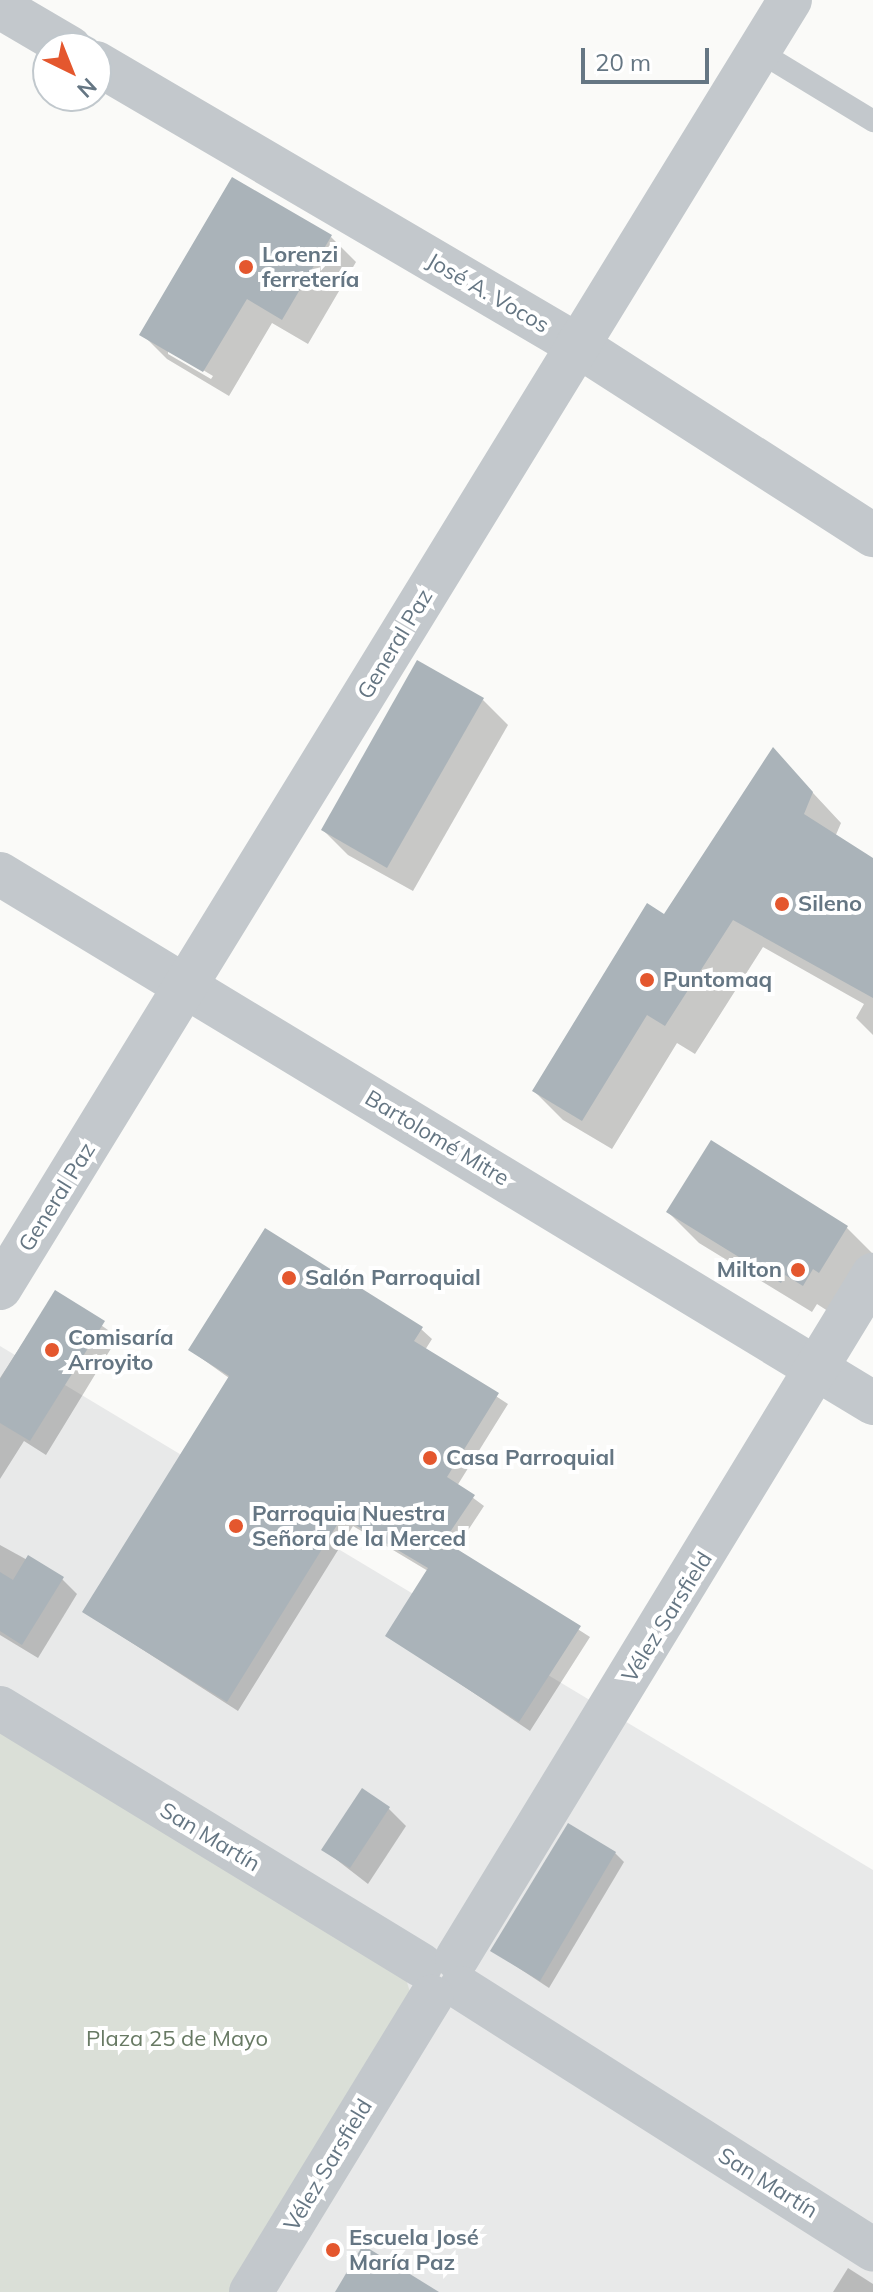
<!DOCTYPE html>
<meta charset="utf-8">
<style>
body{margin:0}
#map{position:relative;width:873px;height:2292px;overflow:hidden;background:#fafaf8;font-family:Mulish,sans-serif}
div>[style]{position:absolute}
[style*='--x']{left:calc(var(--x)*1px);top:calc(var(--y)*1px);width:calc(var(--w)*1px);rotate:calc(var(--a)*1deg)}
.built>*{inset:0;background:#e8e9e9}
.green>*{inset:0;background:#dadfd7}
.shadow>*{inset:0;background:#0003}
.building>*{inset:0;background:#aab3b9}
.lane>*{height:22px;margin:-11px;padding:0 11px;transform-origin:11px;border-radius:11px;background:#c3c8cc}
.street>*{height:44px;margin:-22px;padding:0 22px;transform-origin:22px;border-radius:22px;background:#c3c8cc}
.dots>*{width:22px;height:22px;translate:-50% -50%;box-sizing:border-box;border:4px solid #fff;border-radius:50%}
span{translate:-50% -50%;white-space:nowrap;text-align:center;line-height:1.15;-webkit-text-stroke:8px #fff;paint-order:stroke}
.poi-label{font-size:22px;color:#657683;font-weight:700}
.left{translate:0 -50%;text-align:left}
.right{translate:-100% -50%;text-align:right}
.street-label{font-size:22px;color:#657683}
.park-label{font-size:22px;color:#687a64}
.north{position:absolute;left:32px;top:32px;width:80px;height:80px;box-sizing:border-box;background:#fff;border:2px solid #c1c8cd;border-radius:50%;rotate:137deg;font-size:22px;font-weight:700;line-height:32px;text-align:center;color:#657683}
.north::after{content:'';display:block;margin:auto;width:28px;height:36px;background:#e4572e;clip-path:polygon(50% 0,100% 100%,50% 72%,0 100%)}
.scale{position:absolute;left:581px;top:48px;width:128px;height:36px;box-sizing:border-box;border:4px solid #657683;border-top:0;padding-left:10px;font-size:24px;line-height:28px;white-space:nowrap;color:#657683;-webkit-text-stroke:6px #fff;paint-order:stroke}
</style>
<div id="map">
<div class="built">
<div style="clip-path:polygon(0 1346px,873px 1870px,873px 2292px,0 2292px)"></div>
</div>
<div class="green">
<div style="clip-path:polygon(0 1719px,404px 1973px,411px 1995px,232px 2292px,0 2292px)"></div>
</div>
<div class="shadow">
<div style="clip-path:polygon(evenodd,331px 237px,356px 262px,308px 344px,272px 323px,229px 396px,167px 359px,142px 334px,331px 237px,168px 349px,213px 376px,211px 379px,168px 354px,168px 349px)"></div>
<div style="clip-path:polygon(483px 700px,508px 725px,413px 891px,348px 855px,323px 830px)"></div>
<div style="clip-path:polygon(773px 750px,841px 823px,835px 837px,873px 860px,873px 1035px,856px 1018px,864px 1004px,763px 947px,695px 1054px,677px 1043px,612px 1149px,563px 1120px,534px 1091px,665px 916px)"></div>
<div style="clip-path:polygon(668px 1212px,847px 1228px,873px 1254px,834px 1315px,817px 1304px,812px 1312px,699px 1243px)"></div>
<div style="clip-path:polygon(55px 1293px,118px 1337px,46px 1455px,24px 1441px,0 1479px,0 1378px)"></div>
<div style="clip-path:polygon(421px 1329px,432px 1339px,425px 1350px,508px 1404px,457px 1486px,484px 1506px,455px 1550px,590px 1637px,530px 1731px,388px 1635px,428px 1571px,353px 1526px,238px 1711px,84px 1612px,229px 1378px,190px 1350px)"></div>
<div style="clip-path:polygon(0 1545px,62px 1579px,77px 1594px,38px 1658px,0 1635px)"></div>
<div style="clip-path:polygon(388px 1808px,406px 1826px,368px 1884px,324px 1850px)"></div>
<div style="clip-path:polygon(615px 1853px,624px 1862px,549px 1988px,493px 1951px)"></div>
<div style="clip-path:polygon(848px 2268px,873px 2284px,873px 2292px,833px 2292px)"></div>
</div>
<div class="building">
<div style="clip-path:polygon(232px 177px,332px 235px,282px 320px,247px 299px,203px 372px,139px 335px)"></div>
<div style="clip-path:polygon(417px 660px,484px 698px,387px 868px,321px 830px)"></div>
<div style="clip-path:polygon(773px 747px,813px 792px,804px 814px,873px 858px,873px 998px,733px 920px,665px 1026px,647px 1015px,582px 1121px,532px 1091px,647px 903px,664px 914px)"></div>
<div style="clip-path:polygon(711px 1140px,848px 1226px,819px 1273px,813px 1269px,803px 1286px,785px 1275px,781px 1283px,666px 1212px)"></div>
<div style="clip-path:polygon(265px 1228px,423px 1327px,414px 1341px,499px 1393px,447px 1477px,475px 1495px,444px 1541px,581px 1626px,519px 1722px,385px 1636px,428px 1568px,342px 1517px,227px 1702px,82px 1612px,229px 1376px,188px 1350px)"></div>
<div style="clip-path:polygon(55px 1290px,105px 1321px,30px 1441px,0 1423px,0 1379px)"></div>
<div style="clip-path:polygon(28px 1555px,64px 1577px,22px 1645px,0 1631px,0 1572px,13px 1580px)"></div>
<div style="clip-path:polygon(362px 1788px,390px 1807px,350px 1868px,321px 1850px)"></div>
<div style="clip-path:polygon(568px 1823px,616px 1852px,540px 1981px,490px 1951px)"></div>
<div style="clip-path:polygon(363px 2245px,439px 2292px,335px 2292px)"></div>
</div>
<div class="lane">
<div style="--x:758;--y:51;--w:135;--a:31.3"></div>
</div>
<div class="street">
<div style="--x:0;--y:7;--w:81;--a:30.4"></div>
<div style="--x:96;--y:63;--w:558;--a:30.38"></div>
<div style="--x:577;--y:345;--w:352;--a:32.7"></div>
<div style="--x:0;--y:874;--w:1021;--a:31.21"></div>
<div style="--x:0;--y:1288;--w:1511;--a:-58.48"></div>
<div style="--x:0;--y:1708;--w:493;--a:31.4"></div>
<div style="--x:457;--y:1958;--w:800;--a:-58.66"></div>
<div style="--x:461;--y:1988;--w:488;--a:32.4"></div>
<div style="--x:251;--y:2292;--w:346;--a:-58.6"></div>
</div>
<div class="dots">
<div style="left:246px;top:267px;background:#e4572e"></div>
<div style="left:782px;top:904px;background:#e4572e"></div>
<div style="left:647px;top:980px;background:#e4572e"></div>
<div style="left:798px;top:1270px;background:#e4572e"></div>
<div style="left:289px;top:1278px;background:#e4572e"></div>
<div style="left:52px;top:1350px;background:#e4572e"></div>
<div style="left:430px;top:1458px;background:#e4572e"></div>
<div style="left:236px;top:1526px;background:#e4572e"></div>
<div style="left:333px;top:2250px;background:#e4572e"></div>
</div>
<div class="poi-label">
<span class="left" style="left:262px;top:267px">Lorenzi<br>ferretería</span>
<span class="left" style="left:798px;top:904px">Sileno</span>
<span class="left" style="left:663px;top:980px">Puntomaq</span>
<span class="right" style="left:782px;top:1270px">Milton</span>
<span class="left" style="left:305px;top:1278px">Salón Parroquial</span>
<span class="left" style="left:68px;top:1350px">Comisaría<br>Arroyito</span>
<span class="left" style="left:446px;top:1458px">Casa Parroquial</span>
<span class="left" style="left:252px;top:1526px">Parroquia Nuestra<br>Señora de la Merced</span>
<span class="left" style="left:349px;top:2250px">Escuela José<br>María Paz</span>
</div>
<div class="street-label">
<span style="left:488px;top:293px;rotate:30deg">José A. Vocos</span>
<span style="left:395px;top:644px;rotate:-59deg">General Paz</span>
<span style="left:437px;top:1138px;rotate:31deg">Bartolomé Mitre</span>
<span style="left:57px;top:1197px;rotate:-58deg">General Paz</span>
<span style="left:667px;top:1617px;rotate:-58deg">Vélez Sarsfield</span>
<span style="left:210px;top:1837px;rotate:31deg">San Martín</span>
<span style="left:328px;top:2165px;rotate:-59deg">Vélez Sarsfield</span>
<span style="left:768px;top:2183px;rotate:32deg">San Martín</span>
</div>
<div class="park-label">
<span style="left:177px;top:2039px">Plaza 25 de Mayo</span>
</div>
<div class="north">N</div>
<div class="scale">20 m</div>
</div>
